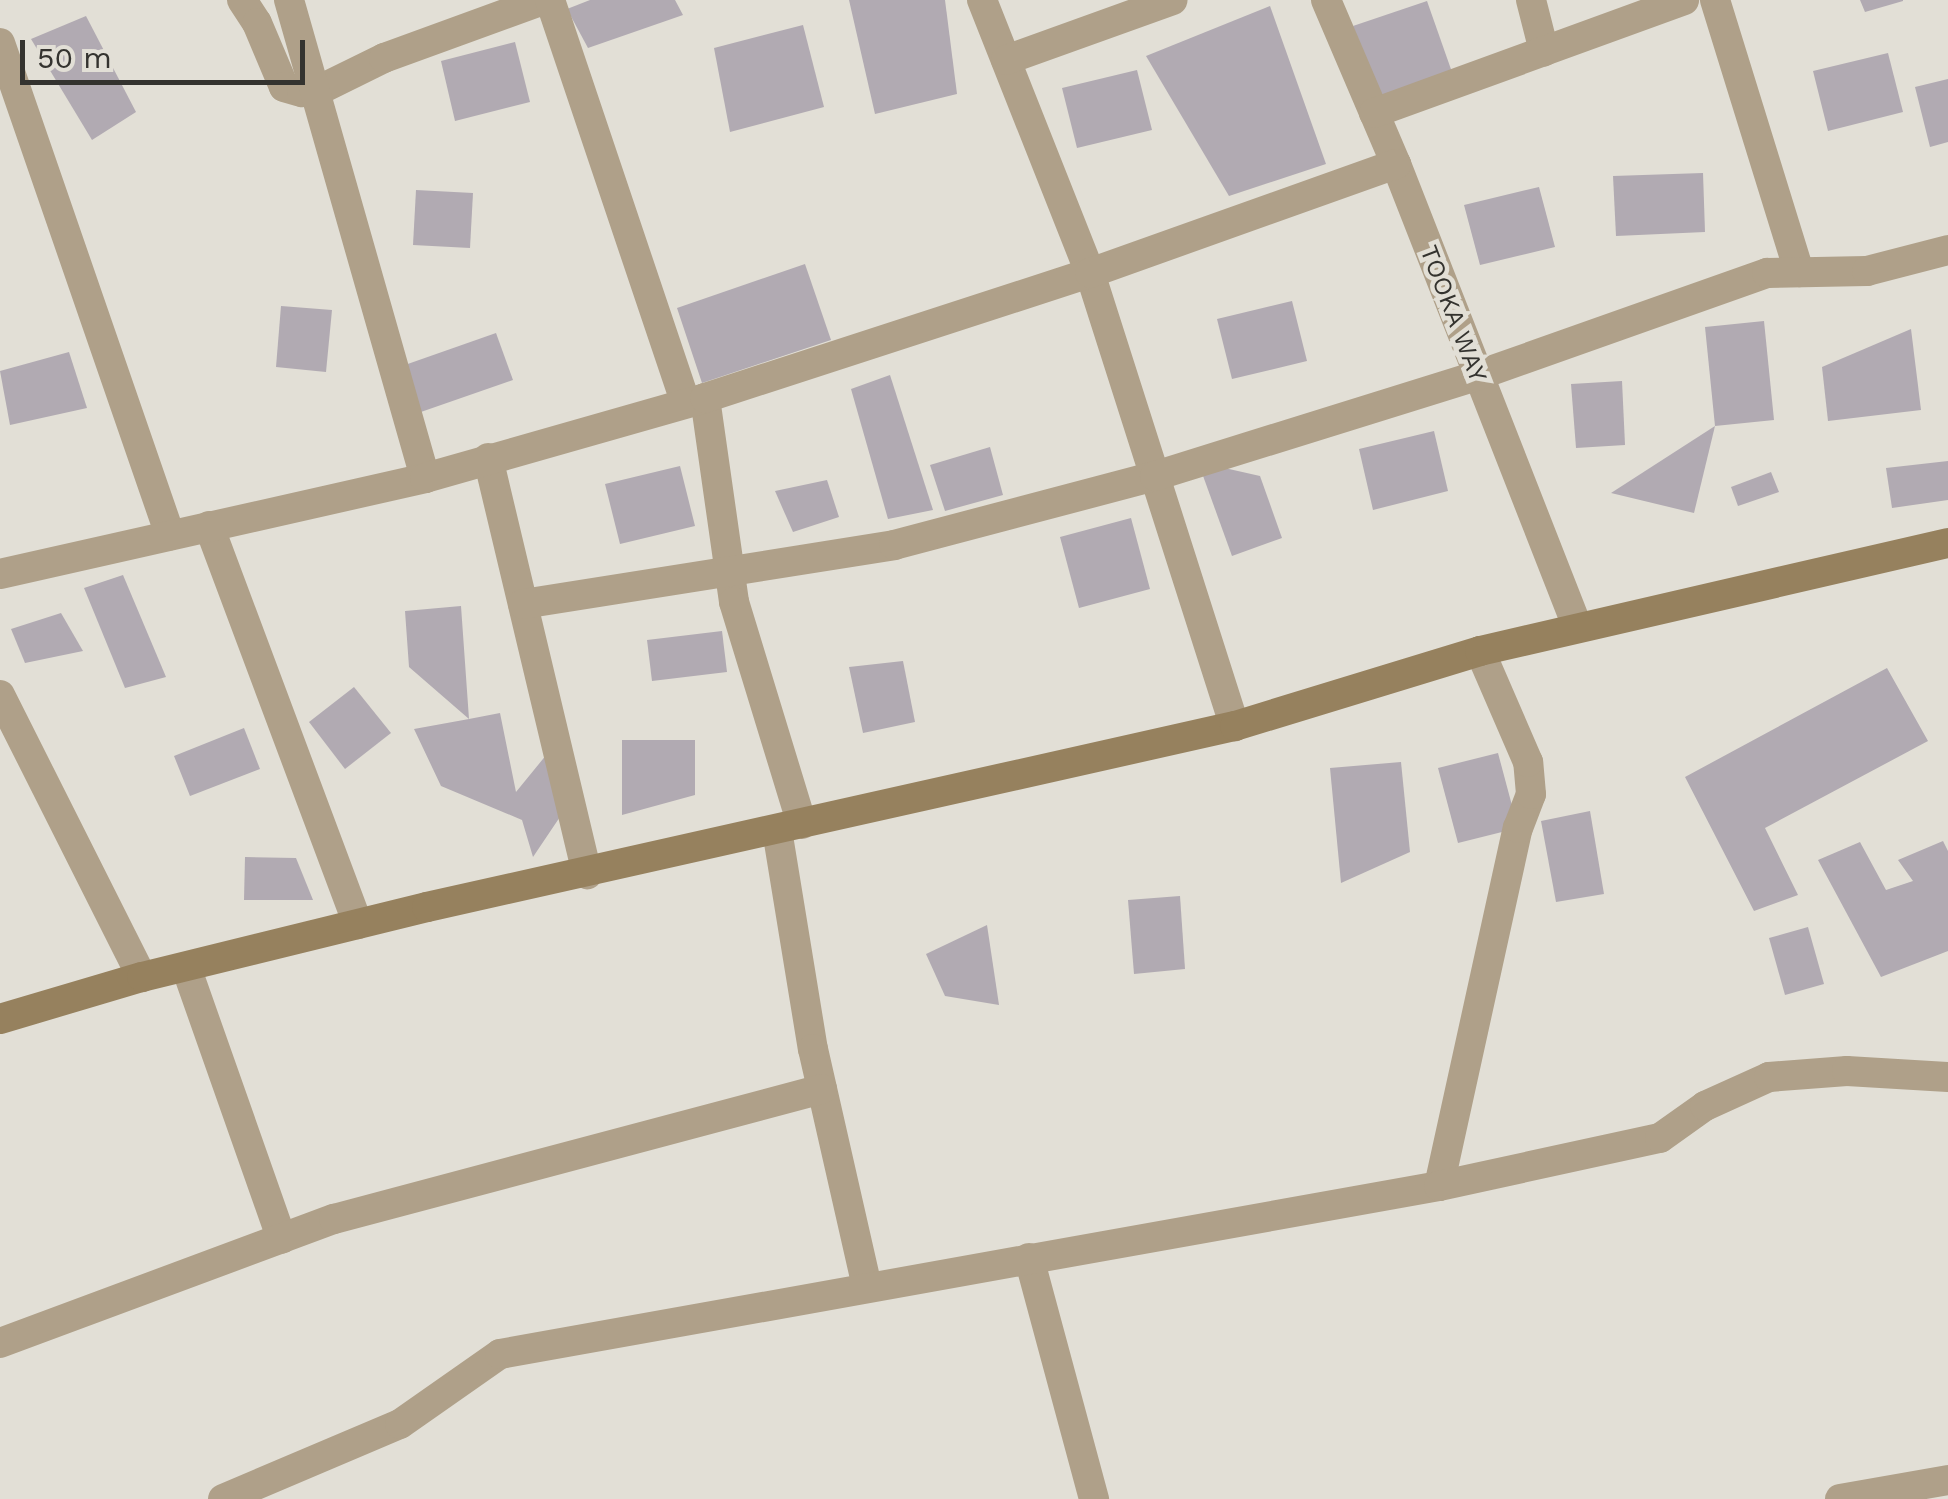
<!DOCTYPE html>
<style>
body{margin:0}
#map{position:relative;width:1948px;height:1499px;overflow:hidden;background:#e2dfd6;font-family:"Work Sans",sans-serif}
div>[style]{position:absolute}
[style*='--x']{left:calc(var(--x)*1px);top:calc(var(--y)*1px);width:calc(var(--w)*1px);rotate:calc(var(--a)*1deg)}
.building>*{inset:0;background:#b1aab2}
.street>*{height:30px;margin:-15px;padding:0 15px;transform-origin:15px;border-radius:15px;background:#afa089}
.secondary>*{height:30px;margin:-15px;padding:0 15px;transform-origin:15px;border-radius:15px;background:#96815e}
span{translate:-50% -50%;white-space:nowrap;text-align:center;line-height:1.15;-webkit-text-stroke:9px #e2dfd6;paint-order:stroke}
.street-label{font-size:25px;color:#34332f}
.scale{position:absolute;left:20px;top:40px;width:285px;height:45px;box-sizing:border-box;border:5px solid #34332f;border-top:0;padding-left:12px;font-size:30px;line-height:35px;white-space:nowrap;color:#34332f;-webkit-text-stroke:8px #e2dfd6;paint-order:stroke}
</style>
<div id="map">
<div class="building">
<div style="clip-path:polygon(590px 0,675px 0,683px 15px,588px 48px,567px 9px)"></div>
<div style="clip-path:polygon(849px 0,945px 0,957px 94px,875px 114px)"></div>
<div style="clip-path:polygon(1860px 0,1903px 0,1903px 1px,1865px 12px)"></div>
<div style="clip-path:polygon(1427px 1px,1453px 75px,1379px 101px,1353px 26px)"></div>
<div style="clip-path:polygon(1270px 6px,1326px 164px,1229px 196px,1146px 56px)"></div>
<div style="clip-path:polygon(86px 16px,136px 112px,92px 140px,31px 39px)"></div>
<div style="clip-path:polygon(803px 25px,824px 107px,730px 132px,714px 48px)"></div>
<div style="clip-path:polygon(515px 42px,530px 102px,455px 121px,441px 61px)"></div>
<div style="clip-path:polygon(1888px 53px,1903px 112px,1828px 131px,1813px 71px)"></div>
<div style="clip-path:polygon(1137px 70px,1152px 130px,1077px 148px,1062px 88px)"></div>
<div style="clip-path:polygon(1948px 79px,1948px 142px,1930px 147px,1915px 87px)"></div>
<div style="clip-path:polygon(1703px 173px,1705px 232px,1616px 236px,1613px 176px)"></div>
<div style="clip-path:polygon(1539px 187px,1555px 247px,1480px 265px,1464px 205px)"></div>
<div style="clip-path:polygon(416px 190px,473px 193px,470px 248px,413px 245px)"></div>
<div style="clip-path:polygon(805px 264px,831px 340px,702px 383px,677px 308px)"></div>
<div style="clip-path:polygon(1292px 301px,1307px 361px,1232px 379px,1217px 319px)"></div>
<div style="clip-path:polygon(281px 306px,332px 310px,326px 372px,276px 367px)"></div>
<div style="clip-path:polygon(1764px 321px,1774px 420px,1715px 426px,1705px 327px)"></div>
<div style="clip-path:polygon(1911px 329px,1921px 410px,1828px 421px,1822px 367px)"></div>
<div style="clip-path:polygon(496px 333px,513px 380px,418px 413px,402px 366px)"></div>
<div style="clip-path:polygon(69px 352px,87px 408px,10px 425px,0 371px)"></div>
<div style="clip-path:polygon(890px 375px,933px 510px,888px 519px,851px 389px)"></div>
<div style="clip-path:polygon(1622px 381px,1625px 445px,1576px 448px,1571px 384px)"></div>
<div style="clip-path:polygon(1715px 426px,1694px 513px,1611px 493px)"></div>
<div style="clip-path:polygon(1434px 431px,1448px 491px,1373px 510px,1359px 449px)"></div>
<div style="clip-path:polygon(990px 447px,1003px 495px,945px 511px,930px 465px)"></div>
<div style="clip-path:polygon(1948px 461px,1948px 500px,1892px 508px,1886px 468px)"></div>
<div style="clip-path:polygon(1198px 462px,1260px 476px,1282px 538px,1232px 556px)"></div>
<div style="clip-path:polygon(680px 466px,695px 526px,620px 544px,605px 484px)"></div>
<div style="clip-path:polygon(1771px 472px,1779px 492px,1738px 506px,1731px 487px)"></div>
<div style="clip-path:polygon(827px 480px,839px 517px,793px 532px,775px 491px)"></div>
<div style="clip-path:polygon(1131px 518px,1150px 589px,1079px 608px,1060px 537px)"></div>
<div style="clip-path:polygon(123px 575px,166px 677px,125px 688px,84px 588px)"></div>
<div style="clip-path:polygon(461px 606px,469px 719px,500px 713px,516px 792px,556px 743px,570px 802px,533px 857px,522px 820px,441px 786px,414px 729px,469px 719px,409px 667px,405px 611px)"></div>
<div style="clip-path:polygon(61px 613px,83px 651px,25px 663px,11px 629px)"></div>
<div style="clip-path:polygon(722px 631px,727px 672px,652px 681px,647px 640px)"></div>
<div style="clip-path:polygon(903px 661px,915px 722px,863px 733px,849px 667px)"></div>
<div style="clip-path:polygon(1887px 668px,1928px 741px,1765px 828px,1798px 895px,1754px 911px,1685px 777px)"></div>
<div style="clip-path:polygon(354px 687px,391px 733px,345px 769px,309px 722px)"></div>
<div style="clip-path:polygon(244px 728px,260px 769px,190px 796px,174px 756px)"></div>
<div style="clip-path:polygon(622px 740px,695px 740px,695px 795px,622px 815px)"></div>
<div style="clip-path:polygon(1498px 753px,1518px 828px,1458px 843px,1438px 768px)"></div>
<div style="clip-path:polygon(1401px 762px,1410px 852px,1341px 883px,1330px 768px)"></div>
<div style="clip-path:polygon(1590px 811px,1604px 894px,1556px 902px,1541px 821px)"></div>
<div style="clip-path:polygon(1943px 841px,1948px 851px,1948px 951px,1881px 977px,1818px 860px,1860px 842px,1886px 890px,1913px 881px,1898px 860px)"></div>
<div style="clip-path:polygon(245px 857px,296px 858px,313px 900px,244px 900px)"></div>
<div style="clip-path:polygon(1180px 896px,1185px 969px,1134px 974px,1128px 900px)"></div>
<div style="clip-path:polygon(987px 925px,999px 1005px,945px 996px,926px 954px)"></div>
<div style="clip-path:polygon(1808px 927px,1824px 984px,1785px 995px,1769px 938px)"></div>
</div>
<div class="street">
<div style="--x:242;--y:0;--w:27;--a:57"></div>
<div style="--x:257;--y:23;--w:69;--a:67.1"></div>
<div style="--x:284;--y:87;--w:19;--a:16"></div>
<div style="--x:302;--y:92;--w:15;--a:-4"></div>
<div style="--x:317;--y:91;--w:75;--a:-26.2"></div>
<div style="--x:384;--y:58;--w:169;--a:-20"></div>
<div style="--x:289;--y:0;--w:497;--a:74.1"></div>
<div style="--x:550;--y:0;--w:425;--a:71.4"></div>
<div style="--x:982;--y:0;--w:294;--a:68.4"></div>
<div style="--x:1090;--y:273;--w:476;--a:72.3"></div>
<div style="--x:1326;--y:0;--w:178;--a:66.9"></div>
<div style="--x:1396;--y:164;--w:498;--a:68.6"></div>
<div style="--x:1531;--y:0;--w:53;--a:75.7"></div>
<div style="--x:1715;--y:0;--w:285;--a:72.8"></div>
<div style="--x:0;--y:43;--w:521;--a:70.94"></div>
<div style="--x:1006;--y:60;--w:177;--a:-19.8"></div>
<div style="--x:1374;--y:113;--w:330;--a:-20"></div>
<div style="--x:705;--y:398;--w:206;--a:81.9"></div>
<div style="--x:734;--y:602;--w:232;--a:73"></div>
<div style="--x:488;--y:458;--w:428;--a:76.6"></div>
<div style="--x:209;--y:526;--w:425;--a:69.5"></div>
<div style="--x:0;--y:574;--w:436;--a:-12.7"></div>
<div style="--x:425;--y:478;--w:291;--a:-15.9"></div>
<div style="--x:705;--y:398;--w:405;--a:-18"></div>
<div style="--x:1090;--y:273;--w:325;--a:-19.6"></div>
<div style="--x:523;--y:604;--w:376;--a:-9"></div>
<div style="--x:894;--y:545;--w:270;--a:-14.8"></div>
<div style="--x:1155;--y:476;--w:336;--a:-17.3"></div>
<div style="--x:1476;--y:376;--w:309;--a:-19.5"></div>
<div style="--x:1767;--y:273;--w:100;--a:-1.1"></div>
<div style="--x:1867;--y:271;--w:84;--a:-14.5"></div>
<div style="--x:0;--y:695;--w:316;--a:63.3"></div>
<div style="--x:777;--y:830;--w:222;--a:80.7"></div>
<div style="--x:813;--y:1049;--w:244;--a:77.2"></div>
<div style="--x:186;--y:967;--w:288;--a:70.6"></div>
<div style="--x:1439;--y:1186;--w:367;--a:-77.6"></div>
<div style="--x:1518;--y:828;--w:36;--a:-69"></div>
<div style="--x:1531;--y:794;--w:32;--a:-95"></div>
<div style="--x:1528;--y:762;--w:121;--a:-113.4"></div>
<div style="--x:1029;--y:1258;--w:250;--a:74.9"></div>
<div style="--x:0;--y:1343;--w:356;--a:-20.4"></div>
<div style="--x:334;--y:1219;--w:505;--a:-14.92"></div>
<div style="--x:223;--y:1499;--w:192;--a:-23"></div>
<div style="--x:400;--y:1424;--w:122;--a:-35"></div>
<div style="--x:500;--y:1354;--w:954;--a:-10.14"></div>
<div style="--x:1439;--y:1186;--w:226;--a:-12.3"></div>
<div style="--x:1660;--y:1138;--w:55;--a:-35.4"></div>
<div style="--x:1705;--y:1106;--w:70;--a:-24.4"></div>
<div style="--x:1769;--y:1077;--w:78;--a:-4.4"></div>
<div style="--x:1847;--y:1071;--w:101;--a:3.4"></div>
<div style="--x:1840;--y:1499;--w:110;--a:-10"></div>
</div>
<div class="secondary">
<div style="--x:0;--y:1019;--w:148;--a:-16.5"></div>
<div style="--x:142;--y:977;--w:293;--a:-13.8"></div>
<div style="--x:427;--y:907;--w:828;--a:-12.63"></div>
<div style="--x:1235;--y:726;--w:256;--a:-17"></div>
<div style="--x:1480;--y:651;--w:480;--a:-13"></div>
</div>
<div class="street-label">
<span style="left:1453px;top:314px;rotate:69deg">TOOKA WAY</span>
</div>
<div class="scale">50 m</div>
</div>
